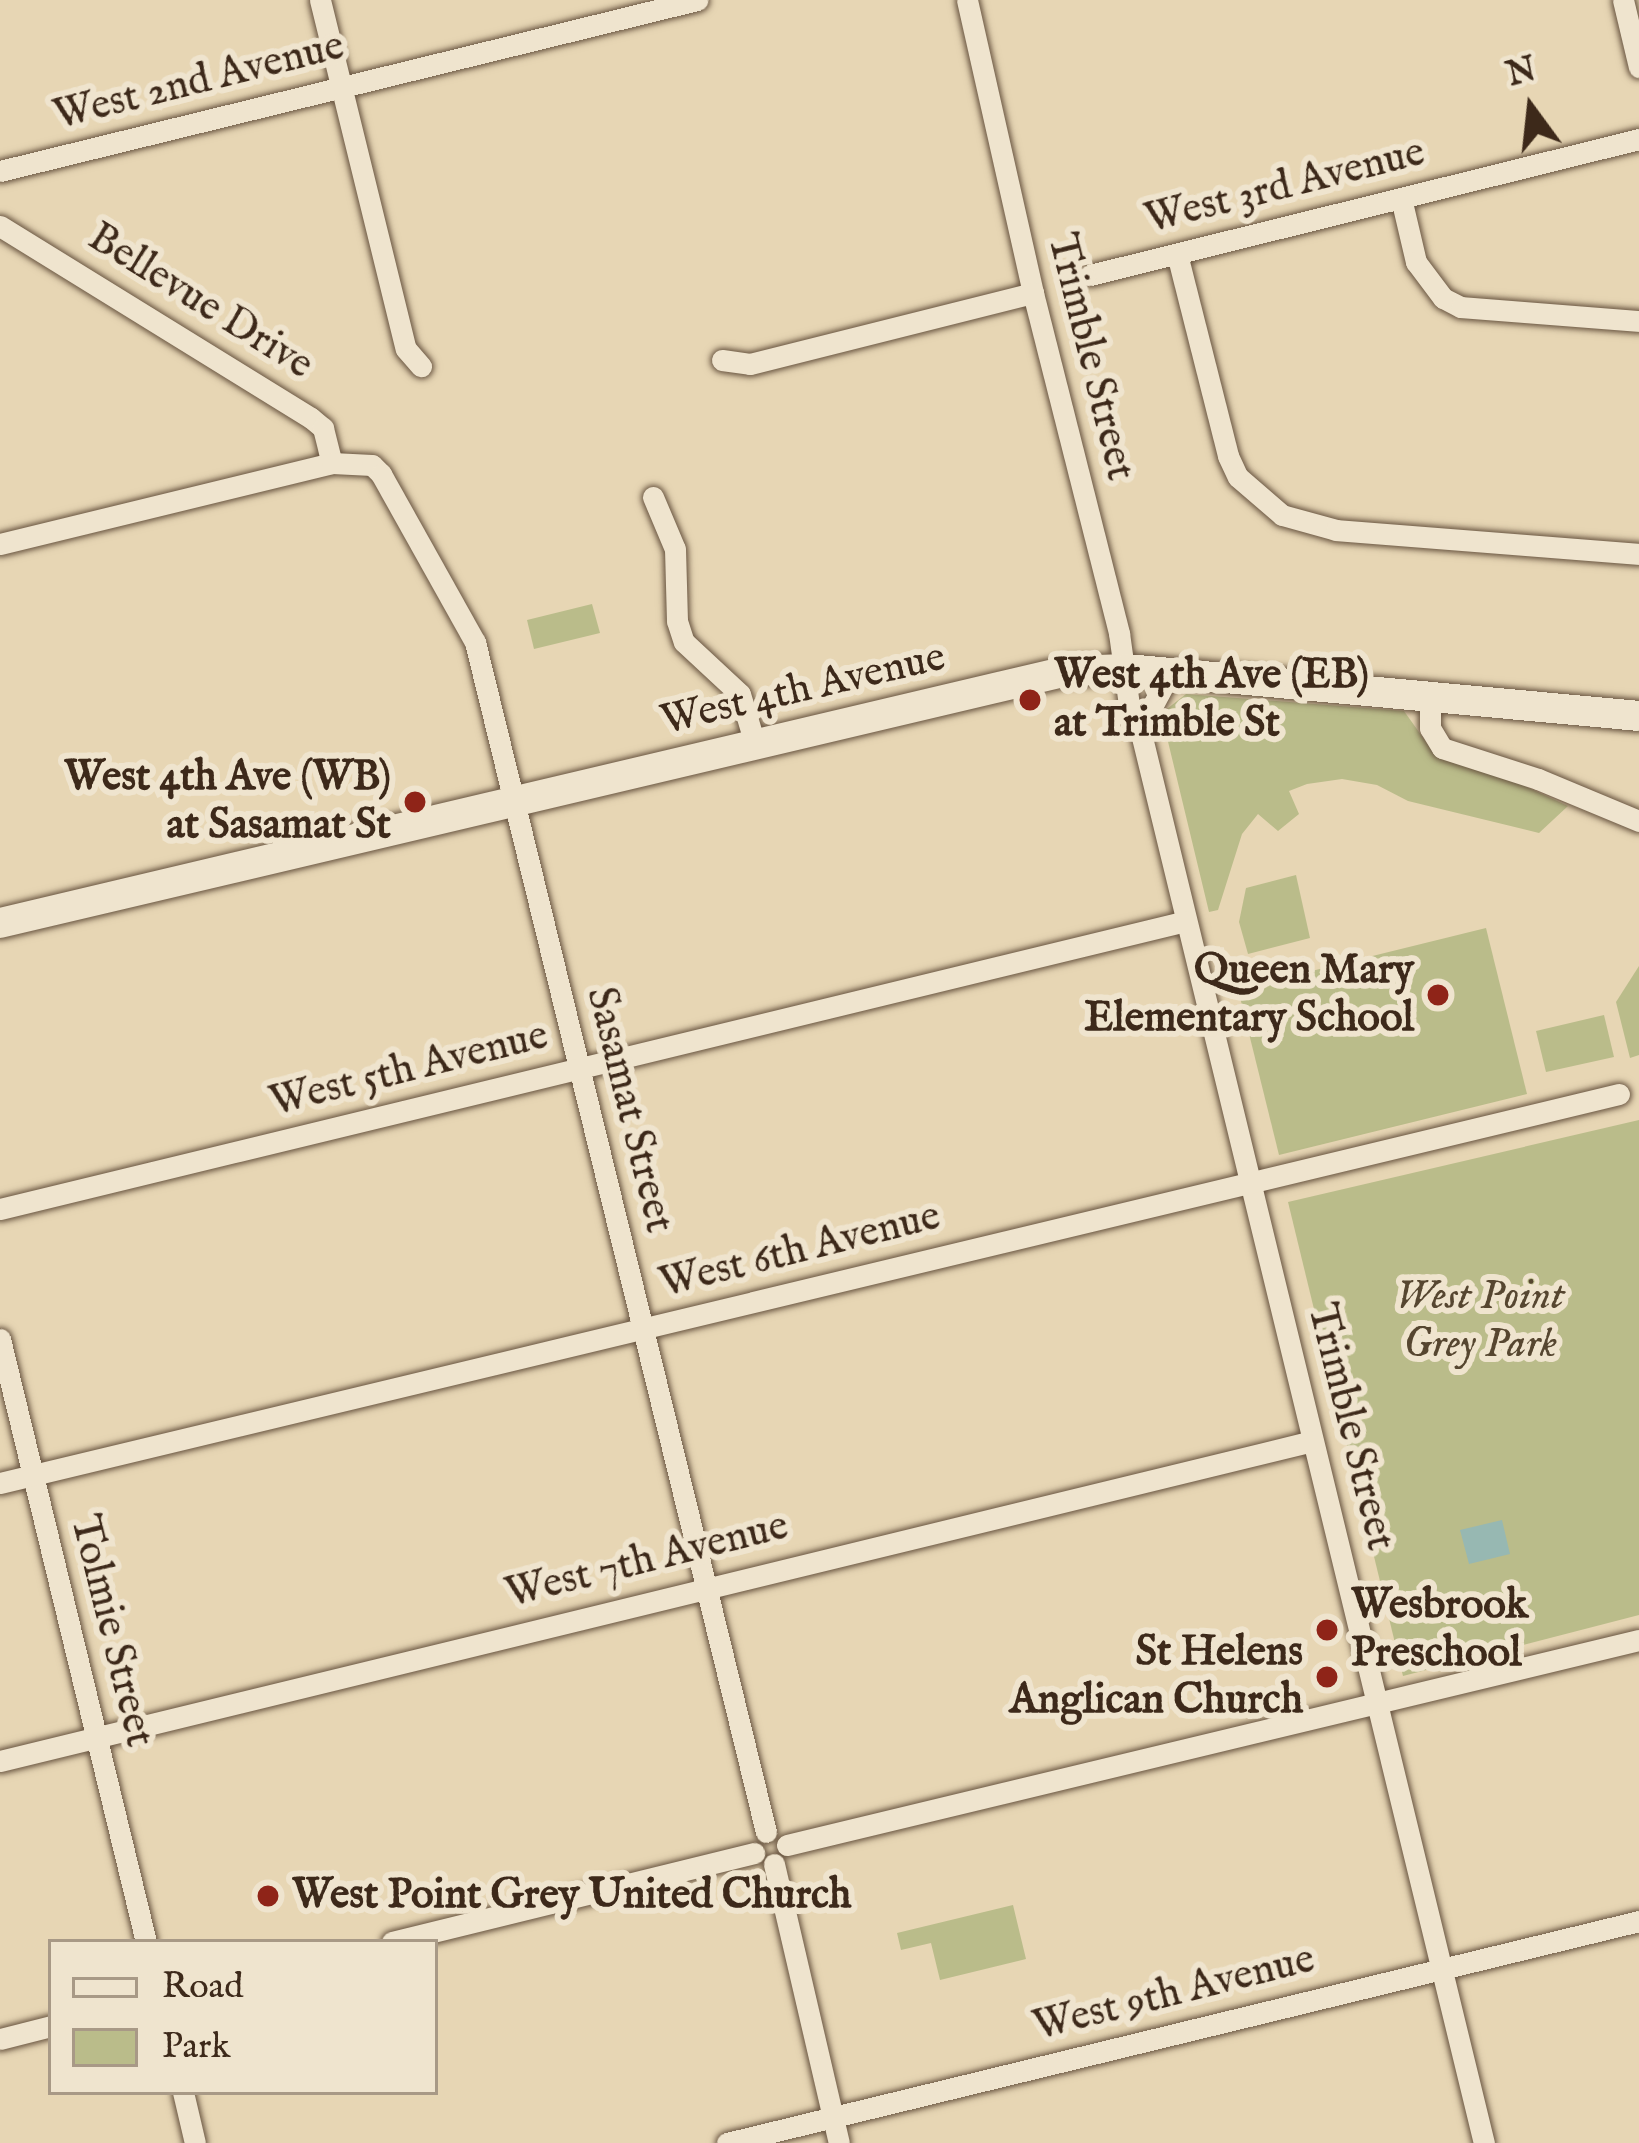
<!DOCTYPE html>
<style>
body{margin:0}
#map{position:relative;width:1639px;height:2143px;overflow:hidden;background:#e7d6b4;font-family:"IM FELL English",serif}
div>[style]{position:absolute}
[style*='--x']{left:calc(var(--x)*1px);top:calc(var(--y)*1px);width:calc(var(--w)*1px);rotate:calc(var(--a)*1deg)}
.green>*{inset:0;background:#babc8a}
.water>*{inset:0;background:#97b8b2}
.roads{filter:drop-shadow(0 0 3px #685440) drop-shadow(0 0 3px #685440)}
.street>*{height:21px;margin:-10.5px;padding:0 10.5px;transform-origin:10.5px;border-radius:10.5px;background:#efe4ce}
.secondary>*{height:30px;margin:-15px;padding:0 15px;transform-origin:15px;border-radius:15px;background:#efe4ce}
.dots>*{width:33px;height:33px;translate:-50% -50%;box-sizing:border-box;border:6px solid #efe4ce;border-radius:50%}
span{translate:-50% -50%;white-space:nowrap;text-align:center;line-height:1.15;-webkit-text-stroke:12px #efe4ce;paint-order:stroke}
.street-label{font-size:42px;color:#3d291a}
.poi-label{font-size:42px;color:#3d291a;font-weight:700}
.left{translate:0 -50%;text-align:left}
.right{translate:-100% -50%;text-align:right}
.park-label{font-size:42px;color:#564630;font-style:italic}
.legend{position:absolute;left:48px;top:1939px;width:390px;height:156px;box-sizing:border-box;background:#efe4ce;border:3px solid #a89986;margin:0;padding:15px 21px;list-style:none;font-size:36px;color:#3d291a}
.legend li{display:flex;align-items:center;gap:24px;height:60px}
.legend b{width:60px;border:3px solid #a89986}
.north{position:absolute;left:1471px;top:48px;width:120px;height:120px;-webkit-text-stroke:9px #efe4ce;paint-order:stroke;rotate:345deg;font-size:33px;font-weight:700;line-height:48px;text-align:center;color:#3d291a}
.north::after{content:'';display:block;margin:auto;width:42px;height:54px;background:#3d291a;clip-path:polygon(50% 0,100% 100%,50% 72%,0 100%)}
</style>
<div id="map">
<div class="green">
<div style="clip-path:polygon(592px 604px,600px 633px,534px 649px,527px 620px)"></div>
<div style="clip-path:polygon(1186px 694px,1404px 711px,1436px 756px,1501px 775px,1568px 806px,1539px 833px,1408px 801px,1377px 785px,1342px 779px,1307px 784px,1289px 791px,1299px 814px,1278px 831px,1258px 814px,1242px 834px,1218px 910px,1209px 912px,1164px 725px,1163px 712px)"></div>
<div style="clip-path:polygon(1296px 875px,1310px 938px,1248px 954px,1239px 922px,1246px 888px)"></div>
<div style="clip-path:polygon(1486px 928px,1527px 1094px,1279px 1155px,1238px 989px)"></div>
<div style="clip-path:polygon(1639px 966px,1639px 1055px,1630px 1058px,1616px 1002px)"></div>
<div style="clip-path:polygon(1604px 1015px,1614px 1057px,1546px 1072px,1536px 1031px)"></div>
<div style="clip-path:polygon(1639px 1120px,1639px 1615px,1403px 1676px,1288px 1202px)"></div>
<div style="clip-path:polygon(1013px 1905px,1026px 1959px,940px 1980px,931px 1943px,901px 1950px,897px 1933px)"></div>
</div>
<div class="water">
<div style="clip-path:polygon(1502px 1520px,1510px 1554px,1469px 1564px,1460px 1530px)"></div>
</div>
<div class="roads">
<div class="street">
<div style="--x:320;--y:0;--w:359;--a:76.2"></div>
<div style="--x:406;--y:349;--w:23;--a:49"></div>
<div style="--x:967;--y:0;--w:300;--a:77.3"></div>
<div style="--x:1033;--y:293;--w:351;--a:75.8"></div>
<div style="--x:1119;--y:633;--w:88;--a:82.1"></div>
<div style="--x:1131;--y:720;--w:13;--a:45"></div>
<div style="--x:1140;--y:729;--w:1455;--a:76.33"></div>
<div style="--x:1623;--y:0;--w:69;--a:76.6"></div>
<div style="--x:0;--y:171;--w:718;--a:-13.78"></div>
<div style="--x:1401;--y:198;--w:66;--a:76.8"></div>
<div style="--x:1416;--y:262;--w:45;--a:53.1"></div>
<div style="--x:1443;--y:298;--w:20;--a:27"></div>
<div style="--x:1461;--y:307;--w:179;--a:4.5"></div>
<div style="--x:0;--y:226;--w:365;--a:31.7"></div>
<div style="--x:311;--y:418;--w:16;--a:40"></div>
<div style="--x:323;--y:428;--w:36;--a:76"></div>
<div style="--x:1177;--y:254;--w:208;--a:75.8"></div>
<div style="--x:1228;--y:456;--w:23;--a:65"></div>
<div style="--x:1238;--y:477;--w:58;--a:40.8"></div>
<div style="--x:1282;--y:515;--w:56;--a:15.5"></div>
<div style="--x:1336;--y:530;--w:304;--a:4.5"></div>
<div style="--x:1090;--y:275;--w:566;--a:-13.91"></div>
<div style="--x:722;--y:360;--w:28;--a:8"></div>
<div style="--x:750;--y:364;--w:292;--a:-14.1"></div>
<div style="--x:653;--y:497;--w:56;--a:67.1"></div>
<div style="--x:675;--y:549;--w:72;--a:88.4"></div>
<div style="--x:677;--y:621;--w:22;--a:72"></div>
<div style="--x:684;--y:642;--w:76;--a:42.9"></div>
<div style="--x:740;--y:694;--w:52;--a:73.3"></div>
<div style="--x:0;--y:544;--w:342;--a:-13.7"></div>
<div style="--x:332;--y:463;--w:40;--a:2.9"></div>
<div style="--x:372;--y:465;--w:13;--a:45"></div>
<div style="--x:381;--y:474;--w:193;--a:60.8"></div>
<div style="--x:475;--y:642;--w:1225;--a:76.26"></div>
<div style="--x:1430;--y:699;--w:29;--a:90"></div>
<div style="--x:1430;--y:728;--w:23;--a:59"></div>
<div style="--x:1442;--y:748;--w:101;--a:17.9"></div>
<div style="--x:1538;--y:779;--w:109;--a:22.6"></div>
<div style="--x:1140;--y:729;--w:64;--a:-61.8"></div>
<div style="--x:0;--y:1209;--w:1220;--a:-13.65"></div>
<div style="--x:0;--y:1339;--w:620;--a:76.39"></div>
<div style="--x:0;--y:1483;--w:1665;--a:-13.51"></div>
<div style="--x:0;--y:1761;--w:1351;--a:-13.7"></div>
<div style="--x:787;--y:1845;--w:876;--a:-13.53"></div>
<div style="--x:774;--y:1864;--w:286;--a:76.9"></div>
<div style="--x:392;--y:1942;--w:373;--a:-13.8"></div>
<div style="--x:0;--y:2039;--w:53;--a:-14.3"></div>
<div style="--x:183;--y:2092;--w:52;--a:76.8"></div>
<div style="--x:727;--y:2143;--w:939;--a:-13.68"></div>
</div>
<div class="secondary">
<div style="--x:0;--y:923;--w:1096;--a:-13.29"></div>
<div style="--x:1067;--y:671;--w:60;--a:-1.9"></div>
<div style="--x:1127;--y:669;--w:514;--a:5.24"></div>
</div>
</div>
<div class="dots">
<div style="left:1030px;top:700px;background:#8f2418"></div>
<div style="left:415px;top:802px;background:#8f2418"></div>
<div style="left:1438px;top:995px;background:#8f2418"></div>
<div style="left:1327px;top:1630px;background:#8f2418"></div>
<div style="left:1327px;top:1677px;background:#8f2418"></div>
<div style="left:268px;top:1896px;background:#8f2418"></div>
</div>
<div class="street-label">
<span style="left:199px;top:82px;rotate:-14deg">West 2nd Avenue</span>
<span style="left:1285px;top:187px;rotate:-14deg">West 3rd Avenue</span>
<span style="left:200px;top:302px;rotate:32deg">Bellevue Drive</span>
<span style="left:1090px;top:357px;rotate:76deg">Trimble Street</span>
<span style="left:803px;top:690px;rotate:-13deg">West 4th Avenue</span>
<span style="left:409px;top:1070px;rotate:-14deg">West 5th Avenue</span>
<span style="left:629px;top:1110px;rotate:76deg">Sasamat Street</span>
<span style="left:800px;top:1251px;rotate:-14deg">West 6th Avenue</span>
<span style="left:1350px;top:1427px;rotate:76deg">Trimble Street</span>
<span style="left:647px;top:1561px;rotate:-14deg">West 7th Avenue</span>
<span style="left:111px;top:1631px;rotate:76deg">Tolmie Street</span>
<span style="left:1174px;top:1994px;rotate:-14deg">West 9th Avenue</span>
</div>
<div class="poi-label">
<span class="left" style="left:1054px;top:700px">West 4th Ave (EB)<br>at Trimble St</span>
<span class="right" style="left:391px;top:802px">West 4th Ave (WB)<br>at Sasamat St</span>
<span class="right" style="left:1414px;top:995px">Queen Mary<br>Elementary School</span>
<span class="left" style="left:1351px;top:1630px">Wesbrook<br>Preschool</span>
<span class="right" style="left:1303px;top:1677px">St Helens<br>Anglican Church</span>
<span class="left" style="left:292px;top:1896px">West Point Grey United Church</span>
</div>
<div class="park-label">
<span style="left:1480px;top:1321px">West Point<br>Grey Park</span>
</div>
<ul class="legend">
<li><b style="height:15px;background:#efe4ce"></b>Road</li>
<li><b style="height:33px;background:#babc8a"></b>Park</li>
</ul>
<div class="north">N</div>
</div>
